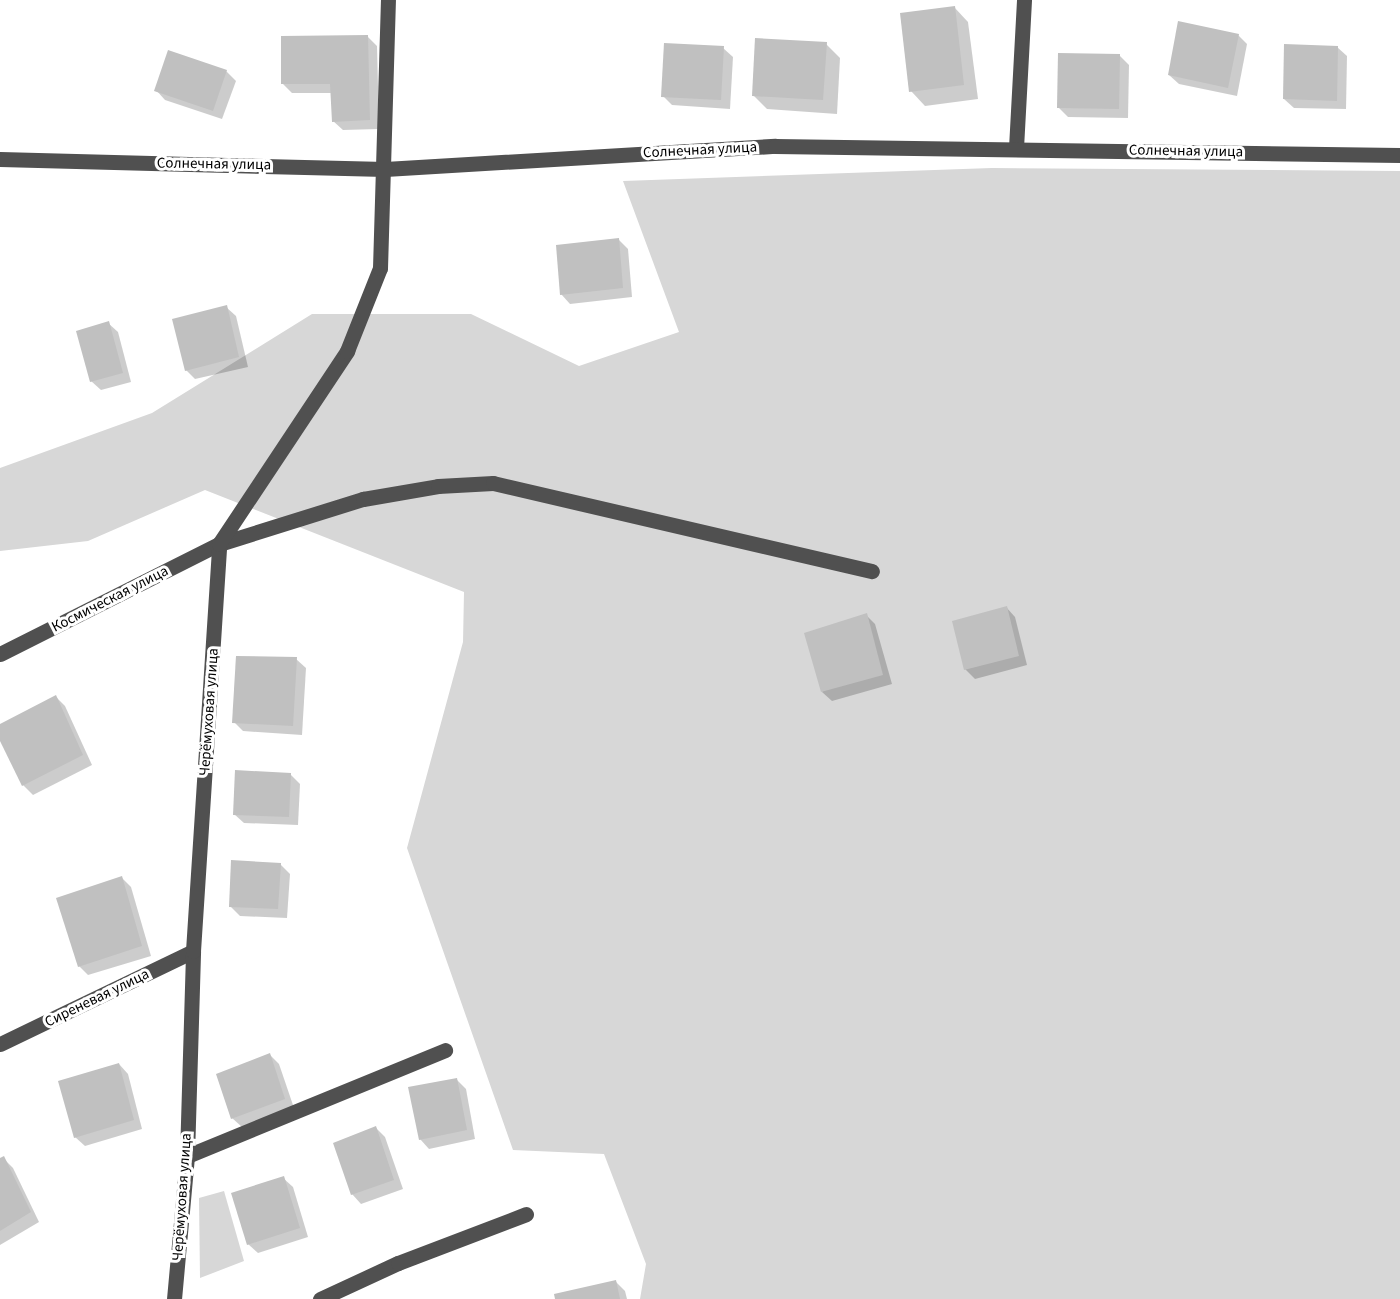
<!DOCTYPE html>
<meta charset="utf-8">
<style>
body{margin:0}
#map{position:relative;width:1400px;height:1299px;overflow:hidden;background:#fff;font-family:"Source Sans 3",sans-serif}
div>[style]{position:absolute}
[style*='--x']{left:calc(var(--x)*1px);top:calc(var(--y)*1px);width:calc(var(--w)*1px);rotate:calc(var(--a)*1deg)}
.green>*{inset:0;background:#d7d7d7}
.shadow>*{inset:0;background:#0003}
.building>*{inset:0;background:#c0c0c0}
.minor>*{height:15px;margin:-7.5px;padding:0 7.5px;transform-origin:7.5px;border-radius:7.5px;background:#505050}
span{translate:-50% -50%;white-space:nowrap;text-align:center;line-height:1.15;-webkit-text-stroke:6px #fff;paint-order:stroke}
.street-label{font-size:15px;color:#000}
</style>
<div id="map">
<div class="green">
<div style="clip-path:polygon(992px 168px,1400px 171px,1400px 1299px,640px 1299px,646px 1264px,604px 1154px,513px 1150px,407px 848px,463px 642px,464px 592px,205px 490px,88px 541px,0 551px,0 468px,152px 413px,312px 314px,471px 314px,579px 366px,679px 332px,623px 181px)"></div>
<div style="clip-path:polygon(224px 1191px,244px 1261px,200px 1278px,199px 1198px)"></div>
</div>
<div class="shadow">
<div style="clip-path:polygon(954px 7px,968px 22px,978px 99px,925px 106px,911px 91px)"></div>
<div style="clip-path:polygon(1238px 35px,1247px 44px,1237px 96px,1179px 84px,1169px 75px)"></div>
<div style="clip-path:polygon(367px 36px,377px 46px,379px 129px,343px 130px,333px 121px,332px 93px,292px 93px,283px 84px)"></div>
<div style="clip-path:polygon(826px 44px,840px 58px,837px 114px,767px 109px,753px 95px)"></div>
<div style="clip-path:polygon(1337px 47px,1347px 56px,1346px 109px,1294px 108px,1284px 99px)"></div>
<div style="clip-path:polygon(723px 48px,733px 57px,730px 109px,672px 105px,663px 96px)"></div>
<div style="clip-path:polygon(1119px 55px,1129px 65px,1128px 118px,1068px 117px,1058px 107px)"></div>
<div style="clip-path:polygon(226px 71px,236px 81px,222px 119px,165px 100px,156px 90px)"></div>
<div style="clip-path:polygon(619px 240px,628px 249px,632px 297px,570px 304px,561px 294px)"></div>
<div style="clip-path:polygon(226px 307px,236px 316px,248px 367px,195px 379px,186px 370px)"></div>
<div style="clip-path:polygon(108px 323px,118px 332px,131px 382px,101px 390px,91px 381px)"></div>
<div style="clip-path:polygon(1006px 607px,1015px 617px,1027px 665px,975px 679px,965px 669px)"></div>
<div style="clip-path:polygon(866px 615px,875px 624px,892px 684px,832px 701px,822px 692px)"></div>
<div style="clip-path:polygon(296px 659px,306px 668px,302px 735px,243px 731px,234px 722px)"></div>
<div style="clip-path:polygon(56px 697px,65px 706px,92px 765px,33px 795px,23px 785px,0 738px,0 725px)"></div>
<div style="clip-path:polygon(290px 774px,300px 784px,298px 825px,244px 823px,234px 814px)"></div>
<div style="clip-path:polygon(280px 864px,290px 874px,287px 918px,240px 916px,231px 907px)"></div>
<div style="clip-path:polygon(121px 877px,131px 887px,151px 956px,88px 975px,79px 966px)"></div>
<div style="clip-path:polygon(270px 1055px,279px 1064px,294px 1108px,242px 1127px,232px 1118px)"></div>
<div style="clip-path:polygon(119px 1064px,128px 1074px,142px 1129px,85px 1146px,75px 1137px)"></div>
<div style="clip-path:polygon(456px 1079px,466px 1089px,475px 1139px,429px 1149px,420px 1139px)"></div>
<div style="clip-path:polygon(376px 1128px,385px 1137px,403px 1189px,361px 1204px,352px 1194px)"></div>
<div style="clip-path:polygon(3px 1158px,13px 1168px,39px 1222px,0 1245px,0 1160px)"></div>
<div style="clip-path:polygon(283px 1178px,293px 1187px,308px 1237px,258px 1253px,248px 1244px)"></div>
<div style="clip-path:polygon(616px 1282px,625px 1291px,627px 1299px,556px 1299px)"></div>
</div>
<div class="building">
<div style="clip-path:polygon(955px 6px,964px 85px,909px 92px,900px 13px)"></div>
<div style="clip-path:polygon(1178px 21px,1239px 34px,1228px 88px,1168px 75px)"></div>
<div style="clip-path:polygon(368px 35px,370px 120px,332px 122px,330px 84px,281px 84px,281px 36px)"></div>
<div style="clip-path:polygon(755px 38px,827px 42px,823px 100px,752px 96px)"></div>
<div style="clip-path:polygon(664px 43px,724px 46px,721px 100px,661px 97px)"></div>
<div style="clip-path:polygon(1284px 44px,1338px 46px,1337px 101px,1283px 99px)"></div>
<div style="clip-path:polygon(168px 50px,227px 70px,213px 111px,154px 91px)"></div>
<div style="clip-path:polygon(1058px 53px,1120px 54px,1119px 109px,1057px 108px)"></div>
<div style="clip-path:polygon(619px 238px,623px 288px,560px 295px,556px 245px)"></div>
<div style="clip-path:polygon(227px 305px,239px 357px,185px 371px,172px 319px)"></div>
<div style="clip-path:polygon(109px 321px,123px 373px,90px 382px,76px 331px)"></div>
<div style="clip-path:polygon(1007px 606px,1019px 656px,964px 670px,952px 621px)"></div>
<div style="clip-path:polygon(867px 613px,883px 675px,821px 692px,804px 633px)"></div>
<div style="clip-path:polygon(236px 656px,297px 657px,293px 726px,232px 723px)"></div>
<div style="clip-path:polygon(56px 695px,83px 755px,22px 786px,0 741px,0 724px)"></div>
<div style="clip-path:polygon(235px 770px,291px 773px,289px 817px,233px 815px)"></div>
<div style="clip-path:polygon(231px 860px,281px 863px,278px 909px,229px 907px)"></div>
<div style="clip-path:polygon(122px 876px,142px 946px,78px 967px,56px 898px)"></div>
<div style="clip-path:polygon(270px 1053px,285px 1099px,231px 1119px,216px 1074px)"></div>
<div style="clip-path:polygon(119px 1063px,134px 1120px,74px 1138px,58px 1081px)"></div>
<div style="clip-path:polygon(457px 1078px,467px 1130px,419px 1140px,408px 1087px)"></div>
<div style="clip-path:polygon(376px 1126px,394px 1180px,351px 1195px,333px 1143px)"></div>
<div style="clip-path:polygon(4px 1156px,31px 1212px,0 1231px,0 1158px)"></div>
<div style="clip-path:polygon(284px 1176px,300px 1228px,247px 1245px,231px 1193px)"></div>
<div style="clip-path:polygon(616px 1280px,620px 1299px,555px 1299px,554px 1294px)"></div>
</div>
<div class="minor">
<div style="--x:1016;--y:148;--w:148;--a:-86.9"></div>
<div style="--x:0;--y:159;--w:385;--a:1.5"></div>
<div style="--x:385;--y:169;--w:391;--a:-3.4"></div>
<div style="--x:775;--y:146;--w:625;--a:0.83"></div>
<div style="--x:0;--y:654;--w:245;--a:-26.7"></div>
<div style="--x:219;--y:544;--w:151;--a:-17.4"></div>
<div style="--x:363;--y:499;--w:76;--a:-9.8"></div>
<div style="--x:438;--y:486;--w:55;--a:-3.1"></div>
<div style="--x:493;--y:483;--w:389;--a:13.1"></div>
<div style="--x:0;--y:1044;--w:214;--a:-25.7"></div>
<div style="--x:187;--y:1156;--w:279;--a:-22.3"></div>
<div style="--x:174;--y:1299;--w:144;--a:-84.8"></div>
<div style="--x:187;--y:1156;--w:205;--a:-88.3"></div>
<div style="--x:193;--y:951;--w:408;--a:-86.3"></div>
<div style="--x:219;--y:544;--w:232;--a:-56.4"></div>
<div style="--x:347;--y:351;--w:89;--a:-68.3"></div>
<div style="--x:380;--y:268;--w:268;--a:-88.3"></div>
<div style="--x:320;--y:1299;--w:86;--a:-24.8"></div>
<div style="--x:398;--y:1263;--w:137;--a:-20.9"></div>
</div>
<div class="street-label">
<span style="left:700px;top:150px;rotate:-3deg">Солнечная улица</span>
<span style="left:1186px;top:151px;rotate:1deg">Солнечная улица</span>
<span style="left:214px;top:164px;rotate:1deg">Солнечная улица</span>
<span style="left:110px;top:599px;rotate:-27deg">Космическая улица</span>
<span style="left:209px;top:712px;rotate:-86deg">Черёмуховая улица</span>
<span style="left:97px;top:998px;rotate:-26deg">Сиреневая улица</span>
<span style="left:182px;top:1197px;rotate:-86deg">Черёмуховая улица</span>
</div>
</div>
